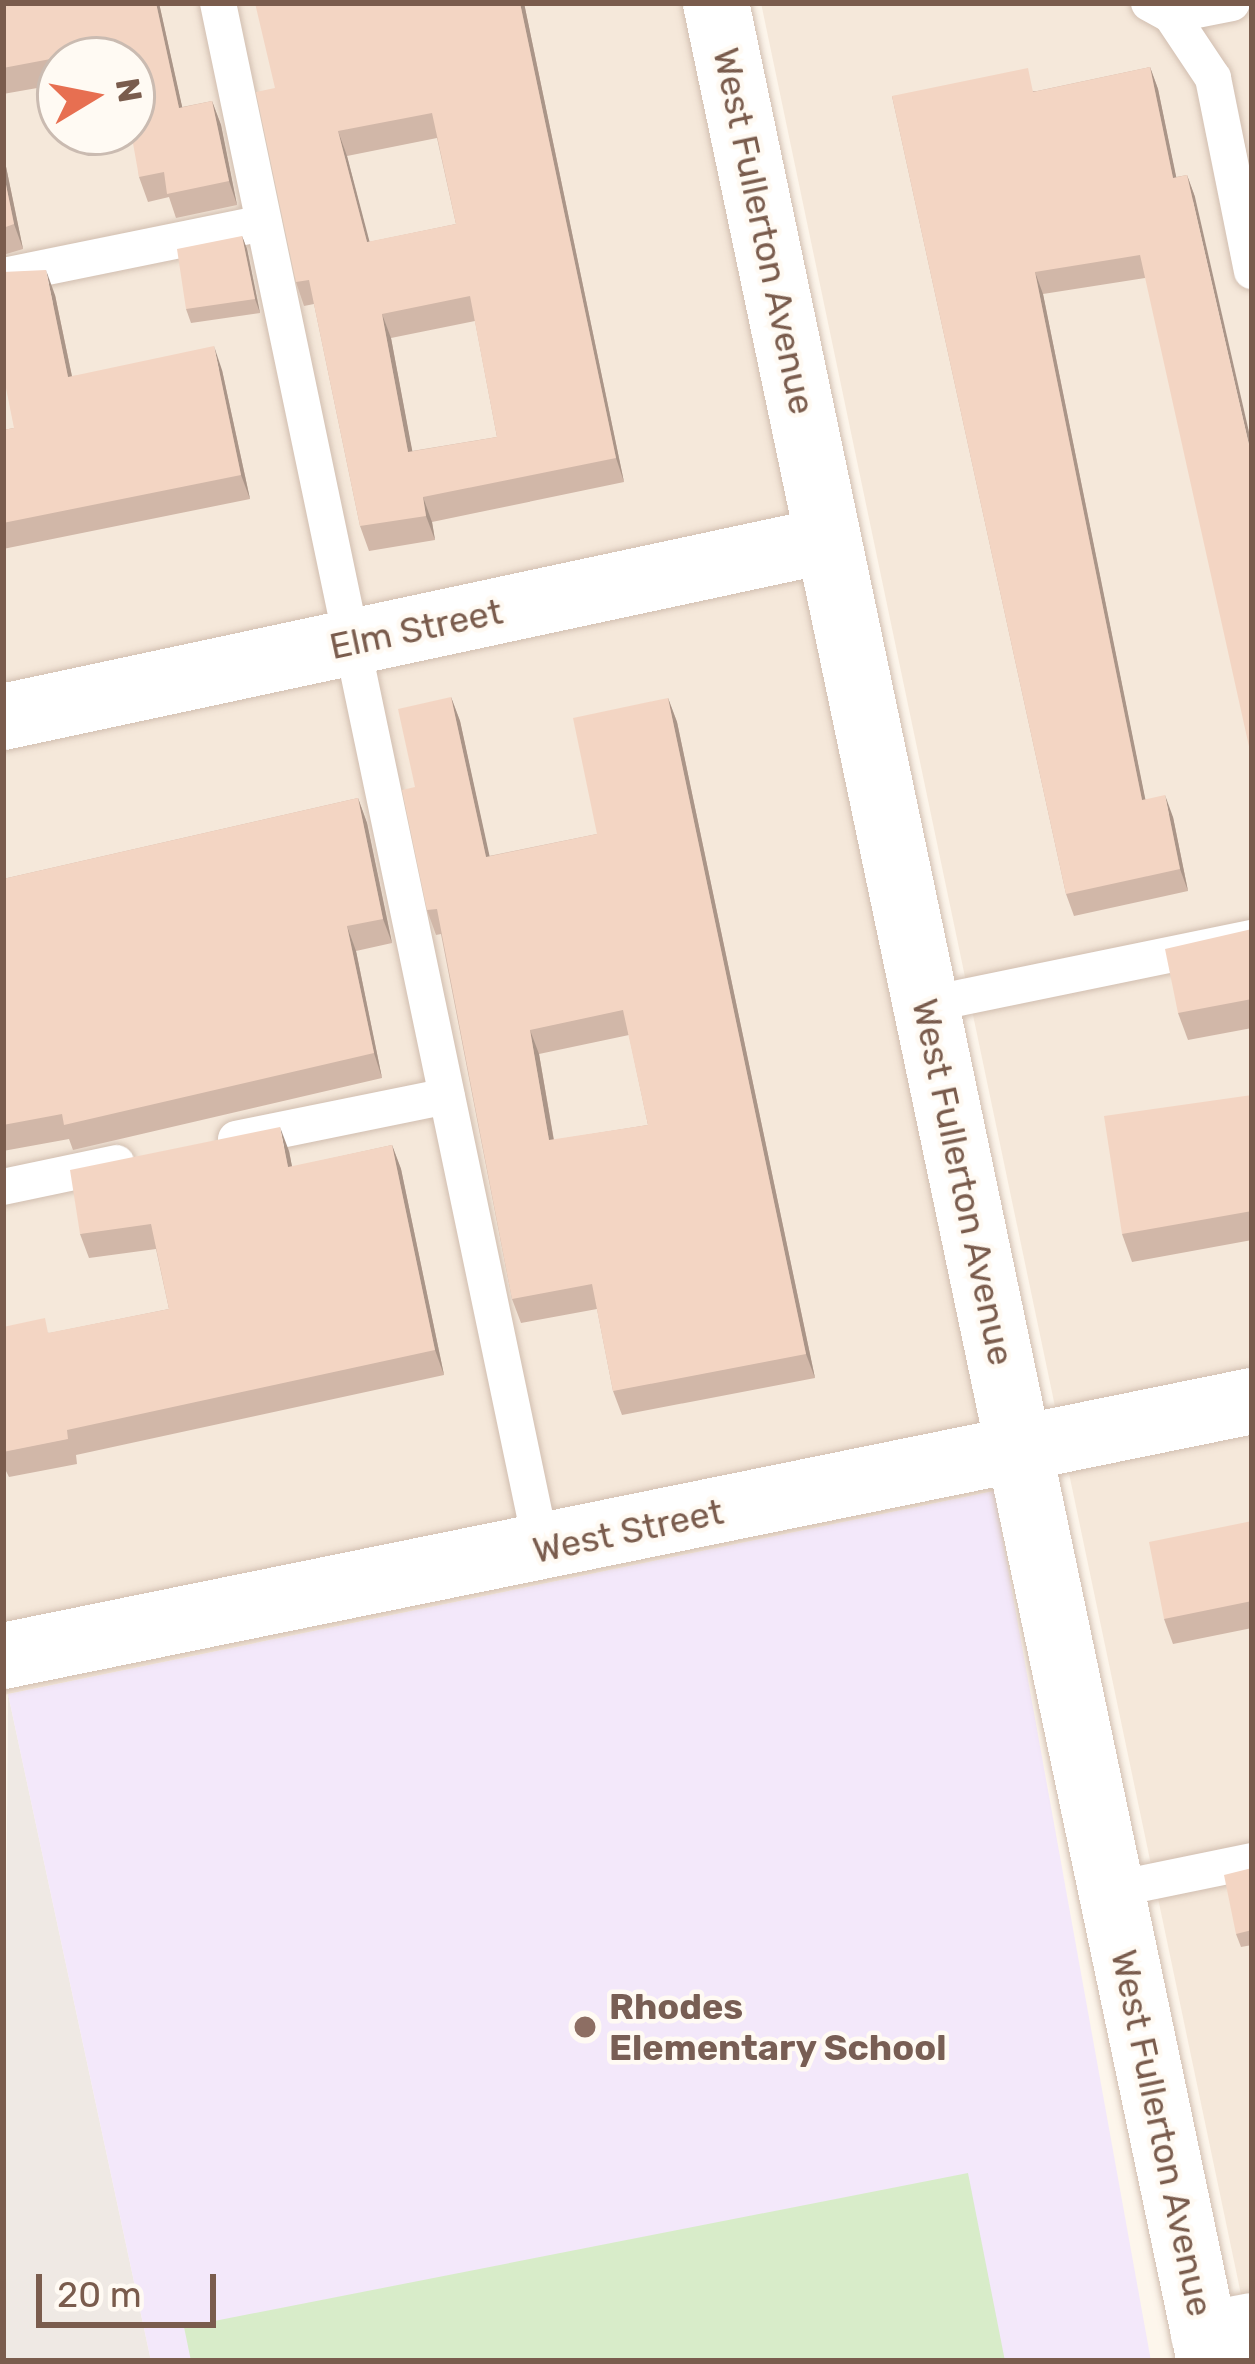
<!DOCTYPE html>
<style>
body{margin:0}
#map{position:relative;width:1255px;height:2364px;overflow:hidden;background:#fdf6ec;font-family:Rubik,sans-serif}
div>[style]{position:absolute}
[style*='--x']{left:calc(var(--x)*1px);top:calc(var(--y)*1px);width:calc(var(--w)*1px);rotate:calc(var(--a)*1deg)}
.residential>*{inset:0;background:#f5e8da}
.industrial>*{inset:0;background:#efe9e4}
.education>*{inset:0;background:#f3e8fa}
.green>*{inset:0;background:#d8ecc9}
.roads{filter:drop-shadow(0 0 3px #d1beb0) drop-shadow(0 0 3px #d1beb0)}
.service>*{height:36px;margin:-18px;padding:0 18px;transform-origin:18px;border-radius:18px;background:#fff}
.minor>*{height:66px;margin:-33px;padding:0 33px;transform-origin:33px;border-radius:33px;background:#fff}
.tertiary>*{height:66px;margin:-33px;padding:0 33px;transform-origin:33px;border-radius:33px;background:#fff}
.wall>*{inset:0;background:#d1b7a8}
.shaded-wall>*{inset:0;background:#aa9588}
.building>*{inset:0;background:#f3d5c3}
.dots>*{width:33px;height:33px;translate:-50% -50%;box-sizing:border-box;border:6px solid #fffaf3;border-radius:50%}
span{translate:-50% -50%;white-space:nowrap;text-align:center;line-height:1.15;-webkit-text-stroke:9px #fffaf3;paint-order:stroke}
.street-label{font-size:36px;color:#7a5c4d}
.education-label{font-size:36px;color:#785e54;font-weight:700}
.left{translate:0 -50%;text-align:left}
.frame{position:absolute;inset:0;border:6px solid #7a5c4d;pointer-events:none}
.north{position:absolute;left:36px;top:36px;width:120px;height:120px;box-sizing:border-box;background:#fffaf3;border:3px solid #cabbb1;border-radius:50%;rotate:80deg;font-size:33px;font-weight:700;line-height:48px;text-align:center;color:#7a5c4d}
.north::after{content:'';display:block;margin:auto;width:42px;height:54px;background:#e76f51;clip-path:polygon(50% 0,100% 100%,50% 72%,0 100%)}
.scale{position:absolute;left:36px;top:2274px;width:180px;height:54px;box-sizing:border-box;border:6px solid #7a5c4d;border-top:0;padding-left:15px;font-size:36px;line-height:42px;white-space:nowrap;color:#7a5c4d;-webkit-text-stroke:9px #fffaf3;paint-order:stroke}
</style>
<div id="map">
<div class="residential">
<div style="clip-path:polygon(evenodd,3px 3px,682px 3px,994px 1491px,3px 1695px,3px 3px,60px 60px,132px 60px,132px 132px,60px 132px,60px 60px)"></div>
<div style="clip-path:polygon(761px 3px,1252px 3px,1252px 2347px)"></div>
</div>
<div class="industrial">
<div style="clip-path:polygon(8px 1694px,151px 2361px,3px 2361px)"></div>
</div>
<div class="education">
<div style="clip-path:polygon(994px 1491px,1151px 2361px,151px 2361px,8px 1694px)"></div>
</div>
<div class="green">
<div style="clip-path:polygon(968px 2173px,1005px 2361px,191px 2361px,184px 2327px)"></div>
</div>
<div class="roads">
<div class="service">
<div style="--x:218;--y:3;--w:1581;--a:78.17"></div>
<div style="--x:1149;--y:3;--w:25;--a:29"></div>
<div style="--x:1171;--y:15;--w:76;--a:56.3"></div>
<div style="--x:1213;--y:78;--w:197;--a:78.6"></div>
<div style="--x:1171;--y:15;--w:62;--a:-11.1"></div>
<div style="--x:3;--y:276;--w:266;--a:-11.5"></div>
<div style="--x:925;--y:1005;--w:334;--a:-11.6"></div>
<div style="--x:236;--y:1139;--w:215;--a:-11.5"></div>
<div style="--x:3;--y:1187;--w:116;--a:-11.9"></div>
<div style="--x:1111;--y:1890;--w:144;--a:-11.6"></div>
</div>
<div class="minor">
<div style="--x:3;--y:717;--w:844;--a:-12.11"></div>
<div style="--x:3;--y:1656;--w:1275;--a:-11.54"></div>
<div style="--x:1204;--y:2335;--w:49;--a:-10.6"></div>
</div>
<div class="tertiary">
<div style="--x:716;--y:3;--w:2409;--a:78.17"></div>
</div>
</div>
<div class="wall">
<div style="clip-path:polygon(3px 3px,159px 3px,182px 107px,212px 101px,221px 125px,237px 205px,176px 218px,169px 197px,148px 202px,139px 177px,132px 60px,60px 60px,60px 84px,3px 94px)"></div>
<div style="clip-path:polygon(evenodd,524px 3px,624px 482px,432px 522px,435px 540px,369px 551px,360px 526px,314px 304px,304px 306px,296px 282px,275px 88px,524px 3px,437px 138px,456px 224px,369px 242px,347px 156px,437px 138px,524px 3px,475px 321px,497px 437px,412px 451px,391px 338px,475px 321px)"></div>
<div style="clip-path:polygon(1150px 67px,1158px 89px,1176px 177px,1187px 175px,1195px 197px,1145px 278px,1043px 294px,1145px 799px,1173px 817px,1188px 891px,1074px 916px,1066px 894px,892px 96px,1037px 91px)"></div>
<div style="clip-path:polygon(3px 152px,23px 249px,3px 255px)"></div>
<div style="clip-path:polygon(242px 236px,247px 249px,260px 313px,191px 323px,186px 309px)"></div>
<div style="clip-path:polygon(55px 295px,72px 376px,222px 370px,250px 499px,3px 549px,3px 430px,14px 428px)"></div>
<div style="clip-path:polygon(evenodd,451px 697px,460px 721px,489px 856px,597px 834px,668px 698px,677px 722px,815px 1378px,622px 1415px,613px 1391px,597px 1309px,521px 1323px,512px 1299px,441px 934px,436px 935px,427px 910px,451px 697px,629px 1035px,648px 1125px,554px 1140px,539px 1054px,629px 1035px)"></div>
<div style="clip-path:polygon(358px 798px,367px 823px,392px 943px,356px 951px,382px 1078px,73px 1150px,69px 1139px,3px 1151px,3px 879px)"></div>
<div style="clip-path:polygon(1252px 929px,1252px 1028px,1188px 1040px,1178px 1013px)"></div>
<div style="clip-path:polygon(1252px 1095px,1252px 1240px,1132px 1262px,1122px 1234px)"></div>
<div style="clip-path:polygon(392px 1145px,401px 1169px,444px 1375px,76px 1455px,77px 1464px,9px 1477px,3px 1465px,3px 1327px,50px 1333px,169px 1309px,156px 1249px,89px 1258px,80px 1234px,289px 1151px,292px 1167px)"></div>
<div style="clip-path:polygon(1252px 1521px,1252px 1628px,1173px 1644px,1164px 1619px)"></div>
<div style="clip-path:polygon(1252px 1868px,1252px 1945px,1241px 1947px,1236px 1934px)"></div>
</div>
<div class="shaded-wall">
<div style="clip-path:polygon(156px 3px,159px 3px,188px 133px,179px 108px)"></div>
<div style="clip-path:polygon(520px 3px,524px 3px,624px 482px,616px 458px)"></div>
<div style="clip-path:polygon(1150px 67px,1158px 89px,1181px 200px,1173px 178px)"></div>
<div style="clip-path:polygon(212px 101px,221px 125px,237px 205px,229px 181px)"></div>
<div style="clip-path:polygon(338px 131px,347px 156px,376px 266px,367px 242px)"></div>
<div style="clip-path:polygon(3px 152px,23px 249px,14px 224px,3px 170px)"></div>
<div style="clip-path:polygon(1187px 175px,1195px 197px,1252px 445px,1252px 458px)"></div>
<div style="clip-path:polygon(242px 236px,247px 249px,260px 313px,255px 299px)"></div>
<div style="clip-path:polygon(46px 270px,55px 295px,77px 401px,68px 377px)"></div>
<div style="clip-path:polygon(1035px 272px,1043px 294px,1150px 822px,1142px 800px)"></div>
<div style="clip-path:polygon(382px 314px,391px 338px,417px 476px,408px 452px)"></div>
<div style="clip-path:polygon(214px 346px,222px 370px,250px 499px,241px 475px)"></div>
<div style="clip-path:polygon(423px 497px,432px 522px,435px 540px,426px 516px)"></div>
<div style="clip-path:polygon(451px 697px,460px 721px,495px 881px,486px 857px)"></div>
<div style="clip-path:polygon(668px 698px,677px 722px,815px 1378px,806px 1354px)"></div>
<div style="clip-path:polygon(1165px 795px,1173px 817px,1188px 891px,1180px 869px)"></div>
<div style="clip-path:polygon(358px 798px,367px 823px,392px 943px,383px 919px)"></div>
<div style="clip-path:polygon(347px 926px,356px 951px,382px 1078px,374px 1053px)"></div>
<div style="clip-path:polygon(530px 1030px,539px 1054px,558px 1165px,549px 1140px)"></div>
<div style="clip-path:polygon(280px 1127px,289px 1151px,297px 1192px,288px 1167px)"></div>
<div style="clip-path:polygon(392px 1145px,401px 1169px,444px 1375px,435px 1350px)"></div>
</div>
<div class="building">
<div style="clip-path:polygon(3px 3px,156px 3px,179px 108px,212px 101px,229px 181px,167px 194px,164px 172px,139px 177px,131px 132px,132px 60px,117px 60px,114px 47px,3px 68px)"></div>
<div style="clip-path:polygon(evenodd,255px 3px,520px 3px,616px 458px,423px 497px,426px 516px,360px 526px,309px 280px,296px 282px,256px 92px,275px 88px,255px 3px,432px 113px,456px 224px,367px 242px,338px 131px,432px 113px,255px 3px,470px 296px,497px 437px,408px 452px,382px 314px,470px 296px)"></div>
<div style="clip-path:polygon(1150px 67px,1173px 178px,1187px 175px,1252px 458px,1252px 760px,1140px 255px,1035px 272px,1142px 800px,1165px 795px,1180px 869px,1066px 894px,892px 96px,1028px 68px,1033px 92px)"></div>
<div style="clip-path:polygon(3px 170px,14px 224px,3px 228px)"></div>
<div style="clip-path:polygon(242px 236px,255px 299px,186px 309px,177px 249px)"></div>
<div style="clip-path:polygon(46px 270px,68px 377px,214px 346px,241px 475px,3px 523px,3px 430px,14px 428px,3px 373px,3px 272px)"></div>
<div style="clip-path:polygon(evenodd,451px 697px,486px 857px,597px 834px,573px 718px,668px 698px,806px 1354px,613px 1391px,592px 1284px,512px 1299px,437px 909px,427px 910px,402px 790px,415px 787px,398px 709px,451px 697px,623px 1010px,648px 1125px,549px 1140px,530px 1030px,623px 1010px)"></div>
<div style="clip-path:polygon(358px 798px,383px 919px,347px 926px,374px 1053px,64px 1125px,62px 1114px,3px 1125px,3px 879px)"></div>
<div style="clip-path:polygon(1252px 929px,1252px 999px,1178px 1013px,1165px 949px)"></div>
<div style="clip-path:polygon(1252px 1095px,1252px 1211px,1122px 1234px,1104px 1116px)"></div>
<div style="clip-path:polygon(280px 1127px,288px 1167px,392px 1145px,435px 1350px,67px 1430px,68px 1439px,3px 1452px,3px 1327px,45px 1318px,48px 1333px,169px 1309px,151px 1224px,80px 1234px,70px 1170px)"></div>
<div style="clip-path:polygon(1252px 1521px,1252px 1601px,1164px 1619px,1149px 1542px)"></div>
<div style="clip-path:polygon(1252px 1868px,1252px 1930px,1236px 1934px,1224px 1875px)"></div>
</div>
<div class="dots">
<div style="left:585px;top:2027px;background:#8d6e63"></div>
</div>
<div class="street-label">
<span style="left:764px;top:231px;rotate:78deg">West Fullerton Avenue</span>
<span style="left:416px;top:629px;rotate:-12deg">Elm Street</span>
<span style="left:963px;top:1182px;rotate:78deg">West Fullerton Avenue</span>
<span style="left:628px;top:1531px;rotate:-12deg">West Street</span>
<span style="left:1162px;top:2133px;rotate:78deg">West Fullerton Avenue</span>
</div>
<div class="education-label">
<span class="left" style="left:609px;top:2027px">Rhodes<br>Elementary School</span>
</div>
<div class="frame"></div>
<div class="north">N</div>
<div class="scale">20 m</div>
</div>
